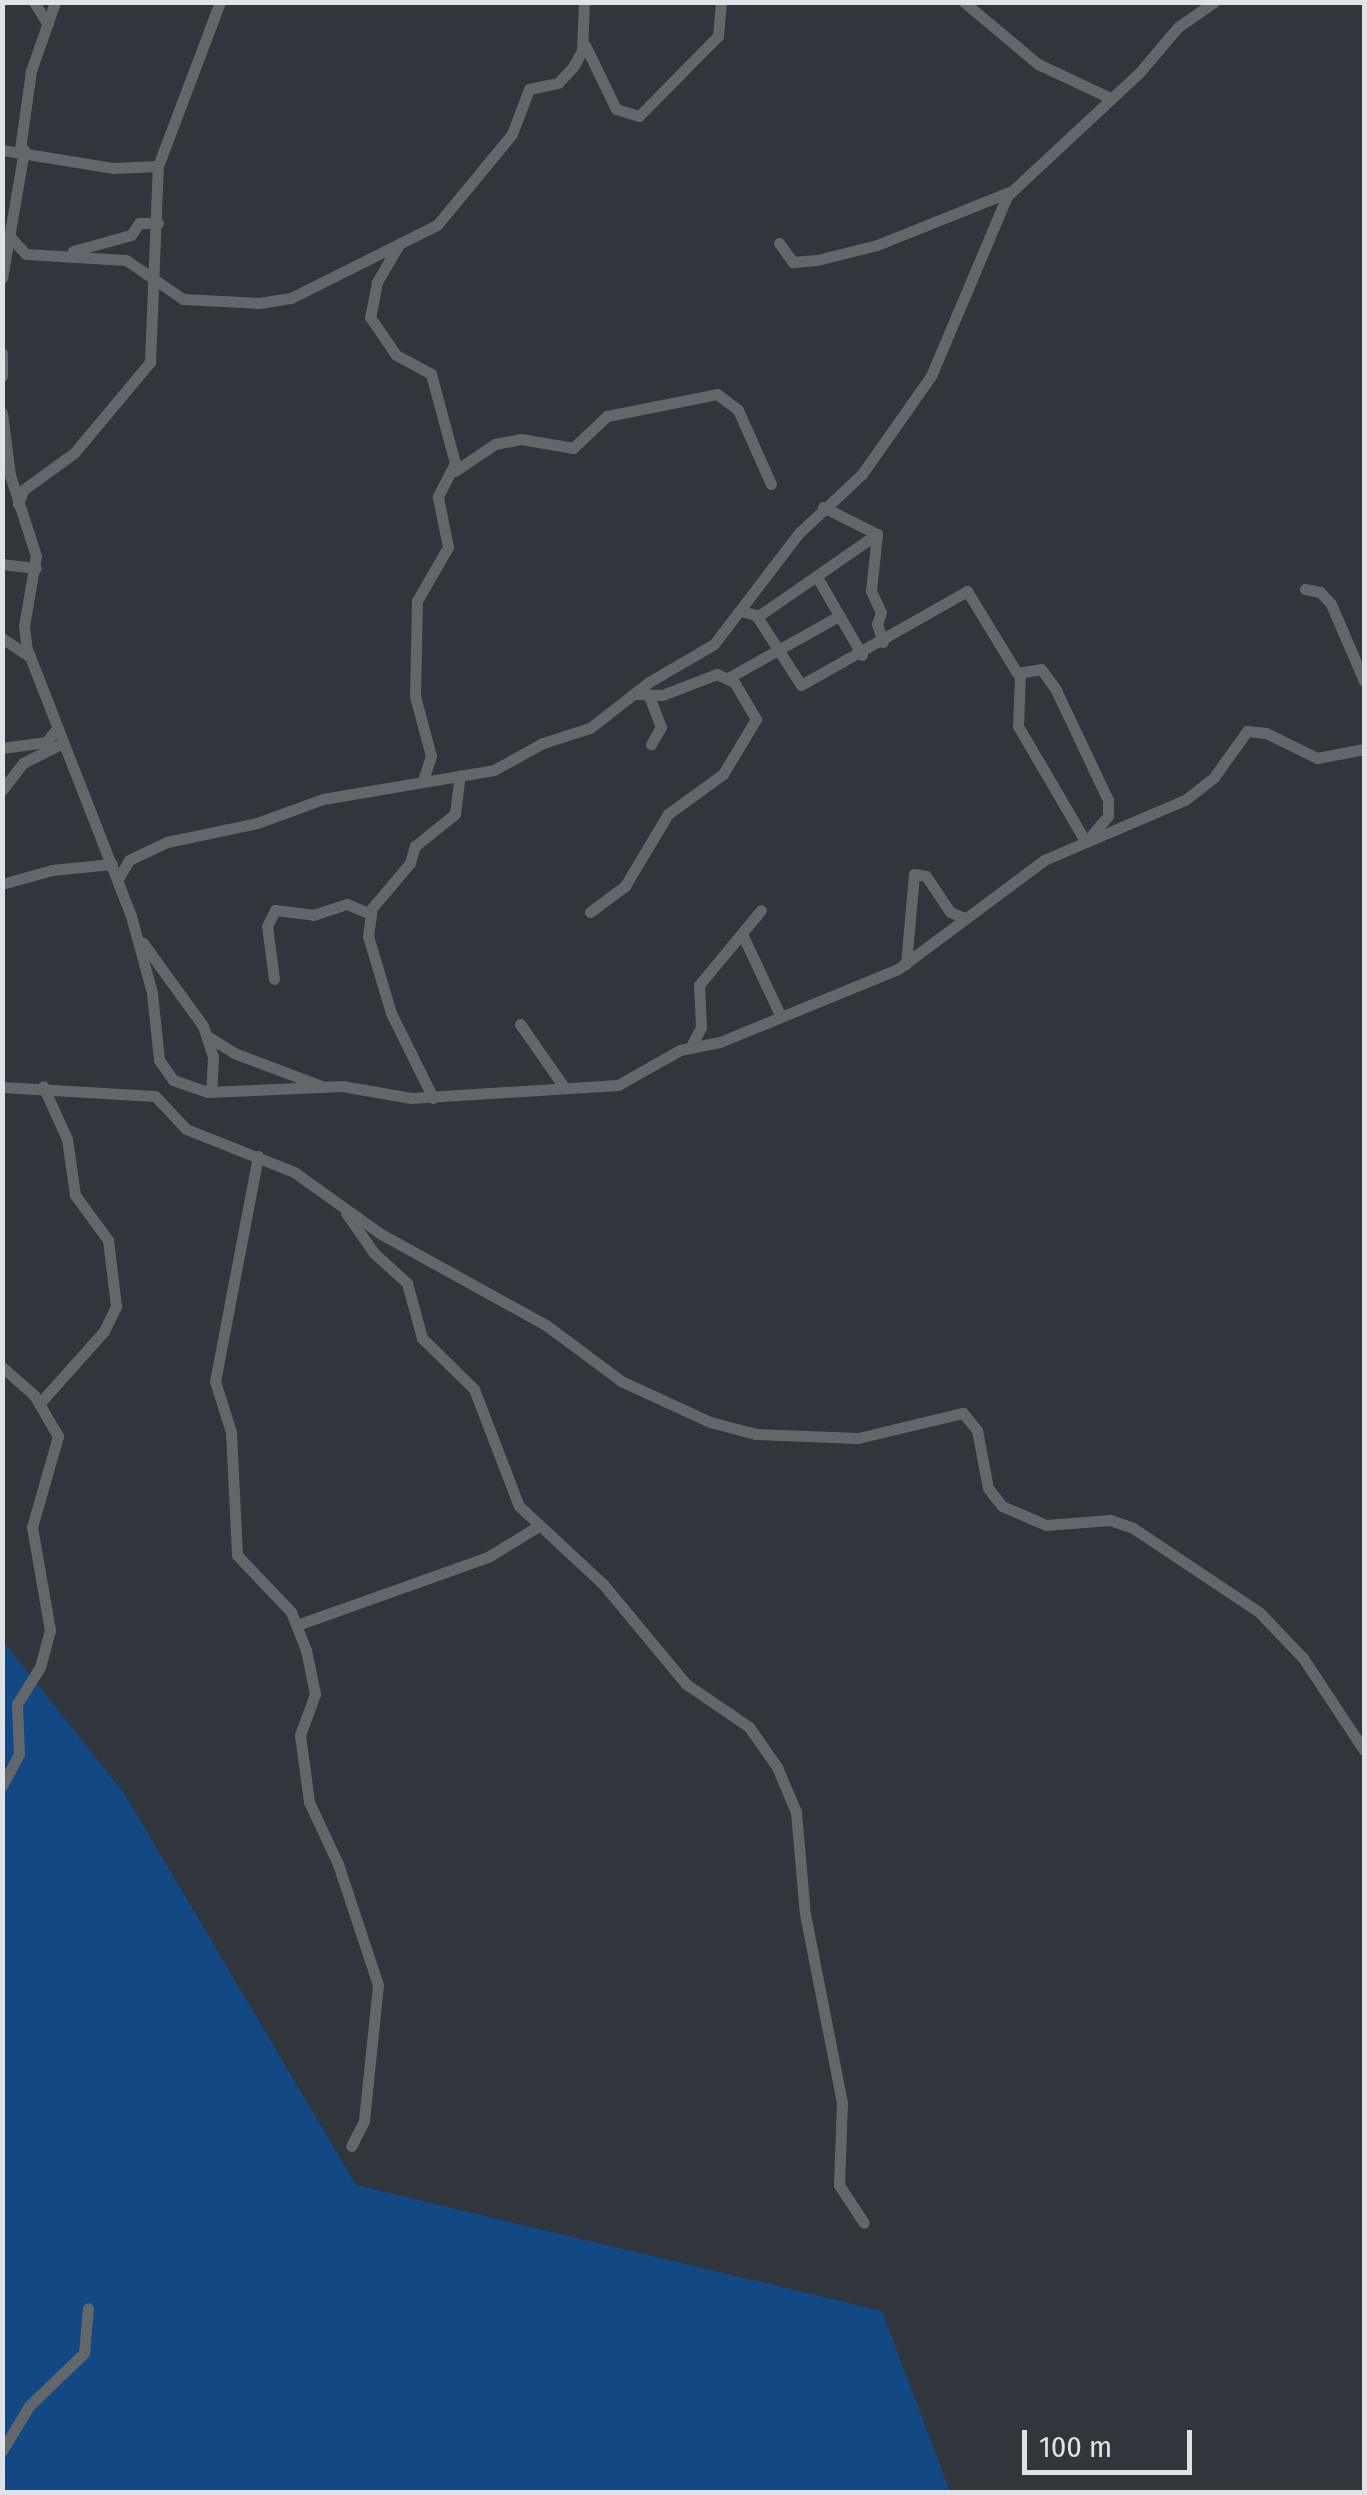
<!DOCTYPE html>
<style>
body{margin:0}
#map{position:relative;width:1367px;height:2495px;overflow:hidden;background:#31363c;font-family:"Fira Sans Condensed",sans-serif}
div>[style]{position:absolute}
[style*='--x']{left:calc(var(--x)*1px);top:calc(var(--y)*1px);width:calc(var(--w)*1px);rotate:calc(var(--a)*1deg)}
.green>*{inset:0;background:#124883}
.street>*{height:11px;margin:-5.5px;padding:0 5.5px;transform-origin:5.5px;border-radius:5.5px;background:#64676a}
span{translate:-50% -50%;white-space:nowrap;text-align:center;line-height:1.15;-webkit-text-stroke:8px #31363c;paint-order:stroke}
.frame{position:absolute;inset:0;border:5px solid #dfe2e7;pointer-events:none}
.scale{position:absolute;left:1022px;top:2430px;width:170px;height:45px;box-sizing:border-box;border:5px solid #dfe2e7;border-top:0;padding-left:12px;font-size:30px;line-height:35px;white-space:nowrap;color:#dfe2e7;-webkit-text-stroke:8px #31363c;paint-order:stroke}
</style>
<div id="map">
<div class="green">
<div style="clip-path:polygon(2px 1640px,124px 1793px,356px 2185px,882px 2311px,950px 2492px,3px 2492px)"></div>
</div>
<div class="street">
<div style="--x:34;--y:2;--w:26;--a:58"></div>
<div style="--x:964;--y:2;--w:97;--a:40"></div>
<div style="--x:1038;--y:64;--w:77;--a:25.2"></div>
<div style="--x:585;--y:45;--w:71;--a:64.2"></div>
<div style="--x:616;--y:109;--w:24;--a:17"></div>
<div style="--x:639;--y:116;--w:112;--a:-45.4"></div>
<div style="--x:718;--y:36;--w:34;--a:-85"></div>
<div style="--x:20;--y:149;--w:79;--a:-82"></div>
<div style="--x:31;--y:71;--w:73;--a:-70.8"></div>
<div style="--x:2;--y:150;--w:112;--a:9.2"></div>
<div style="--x:113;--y:168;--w:45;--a:-2.5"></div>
<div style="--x:10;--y:237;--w:23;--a:47"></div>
<div style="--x:26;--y:254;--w:100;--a:3.4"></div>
<div style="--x:126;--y:260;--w:69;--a:34.4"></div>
<div style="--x:183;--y:299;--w:76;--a:3"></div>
<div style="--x:259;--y:303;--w:32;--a:-9"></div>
<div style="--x:291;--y:298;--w:163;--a:-26.6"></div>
<div style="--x:437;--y:225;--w:118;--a:-50.5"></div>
<div style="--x:512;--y:134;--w:48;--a:-69.3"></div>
<div style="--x:529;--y:89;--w:30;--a:-12"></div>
<div style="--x:558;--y:83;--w:22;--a:-47"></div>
<div style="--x:573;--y:67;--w:18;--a:-61"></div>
<div style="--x:582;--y:51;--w:49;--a:-87.7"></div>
<div style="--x:779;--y:243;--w:24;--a:54"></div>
<div style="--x:793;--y:262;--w:24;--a:-5"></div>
<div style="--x:817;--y:260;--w:62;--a:-14"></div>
<div style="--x:877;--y:245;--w:145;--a:-21.8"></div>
<div style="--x:398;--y:246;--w:42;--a:120.3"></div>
<div style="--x:377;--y:282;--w:36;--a:101"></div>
<div style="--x:370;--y:317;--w:46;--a:55.6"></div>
<div style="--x:396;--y:355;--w:40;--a:28"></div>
<div style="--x:431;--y:374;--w:92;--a:74.9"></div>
<div style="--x:455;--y:463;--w:38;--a:117"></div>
<div style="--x:438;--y:497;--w:51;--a:78.7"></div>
<div style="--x:448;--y:547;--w:62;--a:119.9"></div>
<div style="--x:417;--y:601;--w:95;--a:91.2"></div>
<div style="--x:415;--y:696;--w:62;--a:75.1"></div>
<div style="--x:431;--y:756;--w:26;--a:108"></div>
<div style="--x:73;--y:251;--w:60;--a:-15.4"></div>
<div style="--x:131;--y:235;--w:14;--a:-56"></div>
<div style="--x:139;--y:223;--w:19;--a:0"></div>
<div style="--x:2;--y:278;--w:130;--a:-80.2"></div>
<div style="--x:2;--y:353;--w:23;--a:90"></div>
<div style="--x:2;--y:413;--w:63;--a:82.6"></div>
<div style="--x:10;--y:475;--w:85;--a:72.2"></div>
<div style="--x:36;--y:556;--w:71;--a:99.7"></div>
<div style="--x:24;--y:626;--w:23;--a:83"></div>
<div style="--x:27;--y:649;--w:287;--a:68.7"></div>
<div style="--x:131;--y:916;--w:80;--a:74.7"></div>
<div style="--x:152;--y:993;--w:67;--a:84"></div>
<div style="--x:159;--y:1060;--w:24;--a:55"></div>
<div style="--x:173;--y:1080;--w:36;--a:19"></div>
<div style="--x:207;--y:1092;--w:135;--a:-2.5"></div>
<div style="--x:342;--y:1086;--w:70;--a:9.9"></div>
<div style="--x:411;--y:1098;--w:207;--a:-3.6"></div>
<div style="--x:618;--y:1085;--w:71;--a:-29.4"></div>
<div style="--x:680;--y:1050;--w:41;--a:-11.3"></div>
<div style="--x:720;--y:1042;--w:192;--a:-22.3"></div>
<div style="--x:898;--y:969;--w:182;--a:-36.7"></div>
<div style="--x:1044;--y:860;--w:153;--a:-23.1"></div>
<div style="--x:1185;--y:800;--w:37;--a:-38"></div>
<div style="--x:1214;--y:777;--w:57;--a:-54.3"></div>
<div style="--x:1247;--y:731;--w:19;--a:6"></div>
<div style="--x:1266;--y:733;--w:57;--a:26.1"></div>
<div style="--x:1317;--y:758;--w:48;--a:-10.8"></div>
<div style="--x:455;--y:471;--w:48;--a:-34"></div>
<div style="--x:495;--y:444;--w:26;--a:-11"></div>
<div style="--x:521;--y:439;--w:53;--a:9.8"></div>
<div style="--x:573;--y:448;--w:47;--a:-43.3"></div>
<div style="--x:607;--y:416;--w:112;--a:-11.3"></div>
<div style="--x:717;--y:394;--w:26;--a:37"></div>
<div style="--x:738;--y:410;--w:81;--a:66"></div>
<div style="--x:18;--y:504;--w:15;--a:-70"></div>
<div style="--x:23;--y:490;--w:63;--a:-36"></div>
<div style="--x:74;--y:453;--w:119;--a:-50.1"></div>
<div style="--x:150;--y:362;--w:196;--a:-87.7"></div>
<div style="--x:158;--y:166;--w:175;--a:-69.3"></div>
<div style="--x:823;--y:507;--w:60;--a:26.6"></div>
<div style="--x:877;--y:534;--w:57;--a:96"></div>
<div style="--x:871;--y:591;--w:23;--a:65"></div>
<div style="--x:881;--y:612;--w:13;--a:108"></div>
<div style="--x:877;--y:624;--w:19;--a:72"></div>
<div style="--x:2;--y:564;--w:34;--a:7"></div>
<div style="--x:817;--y:577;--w:90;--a:60"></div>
<div style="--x:1305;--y:589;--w:15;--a:11"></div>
<div style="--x:1320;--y:592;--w:16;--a:47"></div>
<div style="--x:1331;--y:604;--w:84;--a:66.8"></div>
<div style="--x:744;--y:612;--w:12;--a:14"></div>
<div style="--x:756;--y:615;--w:83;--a:57.3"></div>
<div style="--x:801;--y:685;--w:191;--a:-29.5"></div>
<div style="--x:967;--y:591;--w:96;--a:58.6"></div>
<div style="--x:1017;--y:673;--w:24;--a:-9"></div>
<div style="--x:1041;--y:669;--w:26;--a:54"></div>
<div style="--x:1056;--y:690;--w:122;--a:64.7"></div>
<div style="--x:1108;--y:800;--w:16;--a:90"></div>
<div style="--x:1108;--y:816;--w:23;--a:131"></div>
<div style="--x:757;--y:617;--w:146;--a:-34.7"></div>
<div style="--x:2;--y:638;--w:34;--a:34"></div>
<div style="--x:1020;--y:674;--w:52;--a:92.2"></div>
<div style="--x:1018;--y:726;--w:131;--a:59.7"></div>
<div style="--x:728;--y:678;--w:125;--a:-29.2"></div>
<div style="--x:649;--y:696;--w:33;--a:69"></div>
<div style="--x:661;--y:727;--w:20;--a:120"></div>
<div style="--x:2;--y:748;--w:44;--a:-7.8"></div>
<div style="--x:46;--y:742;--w:13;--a:-51"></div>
<div style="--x:2;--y:790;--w:34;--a:-52"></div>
<div style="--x:23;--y:763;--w:42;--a:-26.6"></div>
<div style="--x:118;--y:879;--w:22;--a:-60"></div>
<div style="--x:129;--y:860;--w:42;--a:-25.3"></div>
<div style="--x:167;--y:842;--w:92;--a:-11.9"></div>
<div style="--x:257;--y:823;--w:70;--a:-20"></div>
<div style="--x:323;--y:799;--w:173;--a:-9.6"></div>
<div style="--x:494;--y:770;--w:56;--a:-28.9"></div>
<div style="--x:543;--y:743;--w:49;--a:-17.7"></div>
<div style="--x:590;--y:728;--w:75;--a:-37.9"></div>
<div style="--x:649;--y:682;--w:75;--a:-30.3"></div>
<div style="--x:714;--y:644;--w:140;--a:-52.6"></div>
<div style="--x:799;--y:533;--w:86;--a:-43.1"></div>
<div style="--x:862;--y:474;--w:120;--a:-54.9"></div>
<div style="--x:931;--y:376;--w:195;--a:-67.1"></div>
<div style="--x:1007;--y:196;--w:180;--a:-43"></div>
<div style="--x:1139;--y:73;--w:60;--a:-49.7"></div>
<div style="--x:1178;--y:27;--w:44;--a:-34.8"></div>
<div style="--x:2;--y:884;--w:52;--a:-15.6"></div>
<div style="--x:52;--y:870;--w:60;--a:-5.7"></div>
<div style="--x:590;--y:912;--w:44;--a:-36.6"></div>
<div style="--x:625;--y:886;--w:84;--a:-59.2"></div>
<div style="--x:668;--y:814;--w:68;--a:-36"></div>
<div style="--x:723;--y:774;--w:64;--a:-59"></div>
<div style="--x:756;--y:719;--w:43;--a:-120.7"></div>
<div style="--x:734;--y:682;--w:19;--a:-155"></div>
<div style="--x:717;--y:674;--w:59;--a:159.1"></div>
<div style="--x:662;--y:695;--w:27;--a:-178"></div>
<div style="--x:743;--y:936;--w:87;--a:64.9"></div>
<div style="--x:143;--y:943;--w:102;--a:54.1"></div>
<div style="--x:203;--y:1026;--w:33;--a:72"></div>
<div style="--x:213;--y:1057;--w:35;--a:93"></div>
<div style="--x:906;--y:964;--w:90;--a:-84.9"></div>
<div style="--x:914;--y:874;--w:12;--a:9"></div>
<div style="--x:926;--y:876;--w:43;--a:56.3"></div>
<div style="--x:950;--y:912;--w:16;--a:22"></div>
<div style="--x:274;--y:979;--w:53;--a:-97.5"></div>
<div style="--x:267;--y:926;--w:18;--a:-63"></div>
<div style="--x:275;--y:910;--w:38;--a:7"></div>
<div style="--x:313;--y:915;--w:36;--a:-18"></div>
<div style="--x:347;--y:904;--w:26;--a:23"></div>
<div style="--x:520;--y:1024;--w:77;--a:55.1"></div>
<div style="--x:207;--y:1036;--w:32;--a:32"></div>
<div style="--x:234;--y:1053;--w:94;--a:20.6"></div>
<div style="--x:690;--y:1048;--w:24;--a:-62"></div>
<div style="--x:701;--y:1027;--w:42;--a:-92.7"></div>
<div style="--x:699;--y:985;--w:97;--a:-50.4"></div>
<div style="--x:2;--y:1087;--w:153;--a:3.4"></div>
<div style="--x:155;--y:1096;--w:45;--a:46.8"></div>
<div style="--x:186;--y:1129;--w:116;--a:21.7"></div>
<div style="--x:294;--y:1172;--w:107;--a:35.5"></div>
<div style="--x:381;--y:1234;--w:188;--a:28.9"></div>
<div style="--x:546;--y:1325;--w:94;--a:36.7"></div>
<div style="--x:621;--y:1381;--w:98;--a:24.7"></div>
<div style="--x:710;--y:1422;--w:48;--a:14.6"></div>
<div style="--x:756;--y:1434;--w:102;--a:2.2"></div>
<div style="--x:858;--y:1438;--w:108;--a:-13.4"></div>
<div style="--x:963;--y:1413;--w:22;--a:51"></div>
<div style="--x:977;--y:1430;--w:59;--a:79.3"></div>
<div style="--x:988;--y:1488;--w:23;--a:52"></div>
<div style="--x:1002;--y:1506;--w:48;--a:23.4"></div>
<div style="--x:1046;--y:1525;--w:64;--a:-4.5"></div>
<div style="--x:1110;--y:1520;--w:24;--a:19"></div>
<div style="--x:1133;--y:1528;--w:151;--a:33.7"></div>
<div style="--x:1259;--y:1612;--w:64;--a:46.3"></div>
<div style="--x:1303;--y:1658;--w:110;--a:56.5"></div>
<div style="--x:433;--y:1098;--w:95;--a:-116.3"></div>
<div style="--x:391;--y:1013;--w:80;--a:-106.6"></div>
<div style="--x:368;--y:936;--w:28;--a:-82"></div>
<div style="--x:372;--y:908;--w:59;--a:-49.8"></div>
<div style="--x:410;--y:863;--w:18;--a:-74"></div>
<div style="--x:415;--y:846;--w:51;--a:-38.7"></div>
<div style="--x:455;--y:814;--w:39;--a:-83"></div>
<div style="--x:258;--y:1156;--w:229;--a:100.8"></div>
<div style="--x:215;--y:1381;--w:53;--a:72.6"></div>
<div style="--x:231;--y:1432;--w:123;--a:87.2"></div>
<div style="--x:237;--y:1555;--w:79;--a:46.5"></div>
<div style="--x:291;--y:1612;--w:41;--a:68.5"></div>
<div style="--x:306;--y:1650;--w:45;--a:78.4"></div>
<div style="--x:315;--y:1694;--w:44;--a:110.1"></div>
<div style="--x:300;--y:1735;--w:68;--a:82.3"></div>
<div style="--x:309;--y:1802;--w:68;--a:64.9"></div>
<div style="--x:338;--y:1864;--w:127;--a:71.7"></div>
<div style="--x:378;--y:1985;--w:137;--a:95.9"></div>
<div style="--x:364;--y:2121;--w:28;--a:117"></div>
<div style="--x:346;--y:1213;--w:49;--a:55"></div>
<div style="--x:374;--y:1253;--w:45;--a:42.3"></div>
<div style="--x:407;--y:1283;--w:57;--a:74.7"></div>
<div style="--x:422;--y:1338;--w:73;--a:44.4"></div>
<div style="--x:474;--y:1389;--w:125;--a:69"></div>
<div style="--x:519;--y:1506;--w:115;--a:42.9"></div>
<div style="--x:603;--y:1584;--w:130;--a:50.3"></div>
<div style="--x:686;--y:1684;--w:76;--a:34.3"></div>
<div style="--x:749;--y:1727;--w:49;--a:55"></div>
<div style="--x:777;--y:1767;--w:49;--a:67.1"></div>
<div style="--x:796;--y:1812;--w:102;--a:85"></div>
<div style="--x:805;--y:1914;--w:193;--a:78.9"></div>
<div style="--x:842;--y:2103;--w:82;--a:92.1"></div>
<div style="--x:839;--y:2185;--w:45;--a:56.7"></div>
<div style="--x:2;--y:1367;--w:43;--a:41.2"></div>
<div style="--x:34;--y:1395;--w:48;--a:59.7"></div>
<div style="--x:58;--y:1436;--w:95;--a:105.9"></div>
<div style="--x:32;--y:1527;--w:105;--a:80.1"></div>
<div style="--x:50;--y:1630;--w:38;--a:105"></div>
<div style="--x:40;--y:1667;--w:44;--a:121.9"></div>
<div style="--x:17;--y:1704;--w:50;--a:87.7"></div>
<div style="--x:19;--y:1754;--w:36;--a:118"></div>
<div style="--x:39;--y:1404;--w:98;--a:-48.3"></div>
<div style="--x:104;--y:1331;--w:28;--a:-64"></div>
<div style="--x:116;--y:1306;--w:66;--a:-96.9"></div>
<div style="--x:108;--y:1240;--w:56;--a:-126.3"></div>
<div style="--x:75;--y:1195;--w:57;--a:-98.1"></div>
<div style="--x:67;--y:1139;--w:58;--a:-114.4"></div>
<div style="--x:297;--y:1625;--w:203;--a:-19.6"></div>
<div style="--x:488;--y:1557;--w:57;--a:-31.5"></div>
<div style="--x:2;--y:2451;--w:52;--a:-59"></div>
<div style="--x:29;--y:2406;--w:76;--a:-43.9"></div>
<div style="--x:84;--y:2353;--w:45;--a:-84.9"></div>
</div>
<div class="frame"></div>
<div class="scale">100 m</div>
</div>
